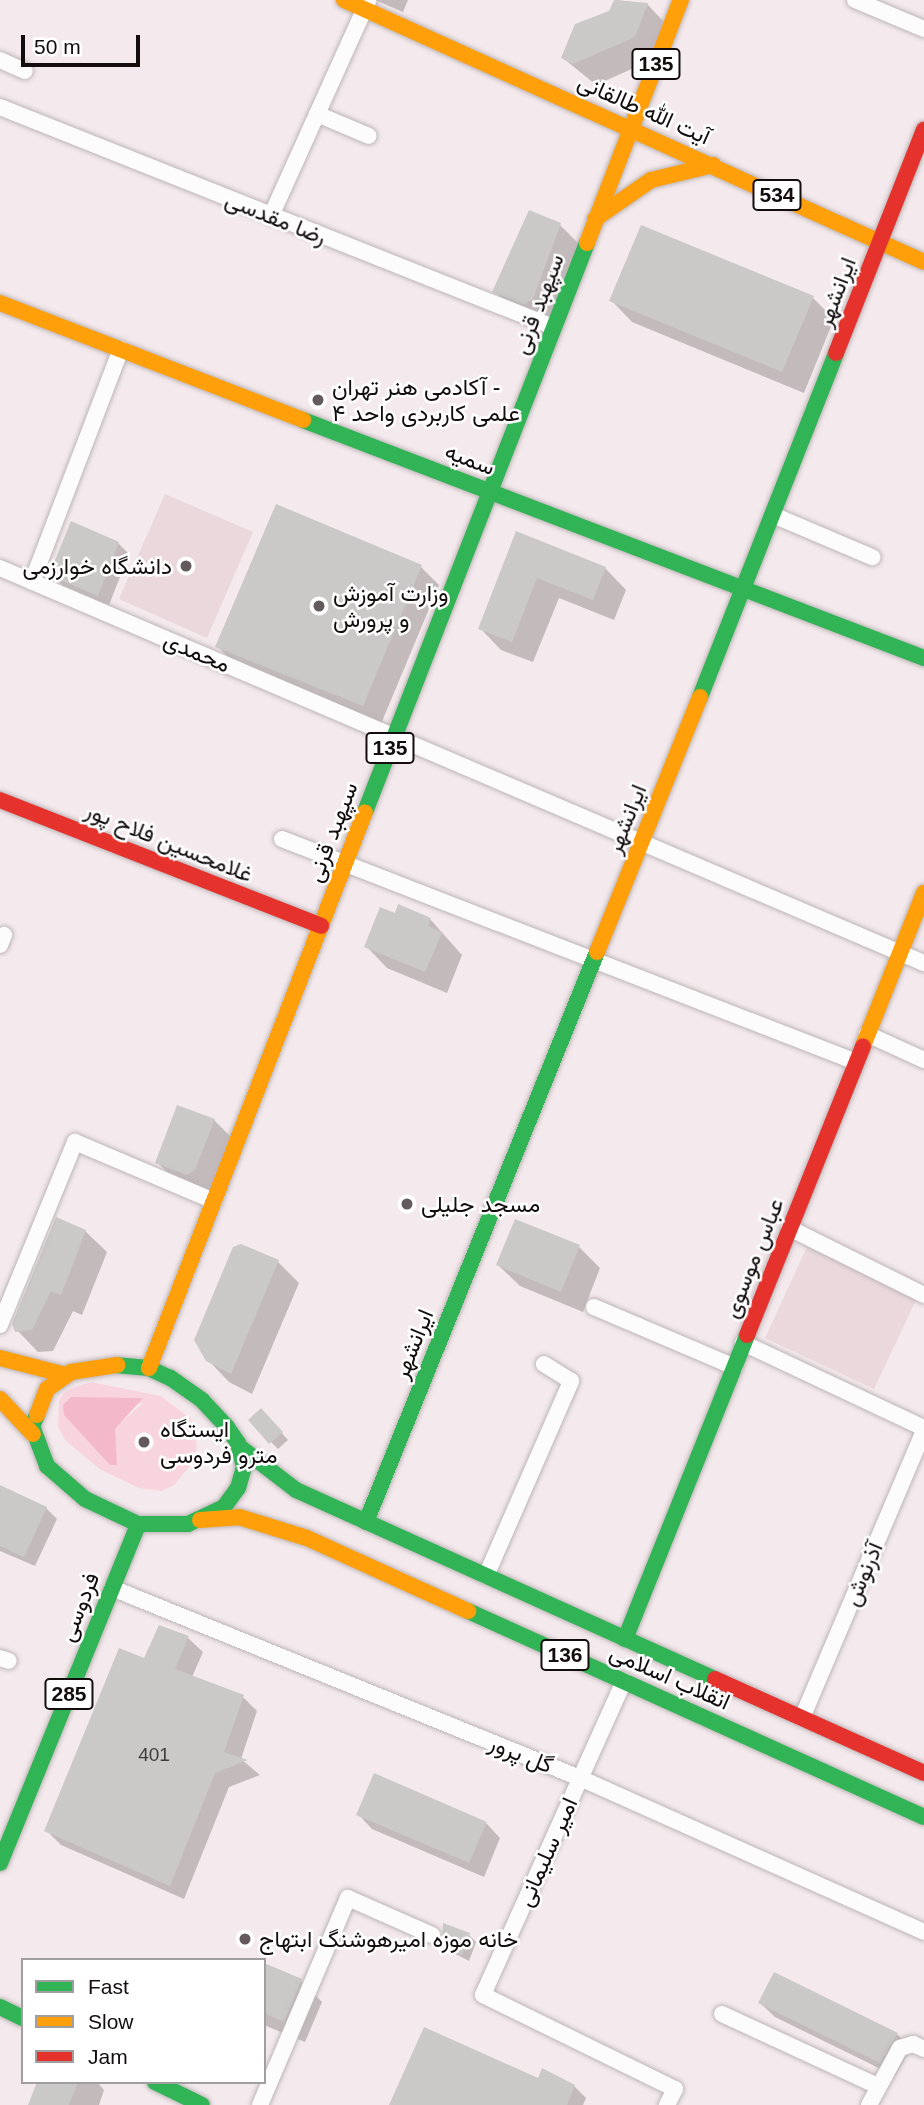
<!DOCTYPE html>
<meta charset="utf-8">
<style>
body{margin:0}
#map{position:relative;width:924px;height:2105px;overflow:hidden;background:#f4e9ec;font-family:Helvetica,Vazirmatn,sans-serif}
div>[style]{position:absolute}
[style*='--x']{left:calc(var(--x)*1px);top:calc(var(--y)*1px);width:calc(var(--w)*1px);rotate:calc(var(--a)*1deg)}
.built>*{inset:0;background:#ead8dc}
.green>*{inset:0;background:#f8d5de}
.water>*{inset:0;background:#f3b9ca}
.shadow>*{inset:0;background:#0003}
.building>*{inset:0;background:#cac9c8}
.roads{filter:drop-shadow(0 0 2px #bcb5b7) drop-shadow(0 0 2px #bcb5b7)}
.street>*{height:16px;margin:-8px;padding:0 8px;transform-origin:8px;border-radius:8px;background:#fdfcfc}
.fast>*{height:16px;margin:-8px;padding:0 8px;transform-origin:8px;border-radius:8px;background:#30b455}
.slow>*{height:16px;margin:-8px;padding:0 8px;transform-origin:8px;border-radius:8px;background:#ff9f0a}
.jam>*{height:16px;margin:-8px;padding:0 8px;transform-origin:8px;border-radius:8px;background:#e5322d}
.dots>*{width:19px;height:19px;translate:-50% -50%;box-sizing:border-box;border:4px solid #fff;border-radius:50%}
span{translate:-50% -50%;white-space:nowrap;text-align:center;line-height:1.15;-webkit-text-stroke:5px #fff;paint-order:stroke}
.number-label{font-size:19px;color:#413c3c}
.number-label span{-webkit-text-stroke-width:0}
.shield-label span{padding:2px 5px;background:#fff;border:2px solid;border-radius:5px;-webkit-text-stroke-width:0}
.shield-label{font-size:21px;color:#130d0e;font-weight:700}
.street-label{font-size:23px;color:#130d0e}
.poi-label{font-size:23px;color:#130d0e}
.left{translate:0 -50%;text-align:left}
.right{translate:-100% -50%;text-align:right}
.legend{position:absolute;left:21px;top:1958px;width:245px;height:126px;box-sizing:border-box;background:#fff;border:2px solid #a19e9f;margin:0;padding:9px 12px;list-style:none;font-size:21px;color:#130d0e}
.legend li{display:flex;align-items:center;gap:14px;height:35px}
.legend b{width:35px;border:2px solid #a19e9f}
.scale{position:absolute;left:21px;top:35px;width:119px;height:32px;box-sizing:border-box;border:4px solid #130d0e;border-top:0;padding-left:9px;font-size:21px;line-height:24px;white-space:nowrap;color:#130d0e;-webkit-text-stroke:5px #fff;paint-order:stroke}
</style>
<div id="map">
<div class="built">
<div style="clip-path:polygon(165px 494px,253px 532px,207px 638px,119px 599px)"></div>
<div style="clip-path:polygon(807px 1247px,917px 1298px,874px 1389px,765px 1338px)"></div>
</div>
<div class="green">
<div style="clip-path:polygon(evenodd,91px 1382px,161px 1396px,191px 1419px,197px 1446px,193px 1462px,174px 1485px,162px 1491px,139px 1488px,101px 1470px,66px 1441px,58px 1427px,59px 1400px,66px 1390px,91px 1382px,143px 1403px,115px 1428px,65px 1415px,143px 1403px)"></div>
</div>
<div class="water">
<div style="clip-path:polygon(71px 1397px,143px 1398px,115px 1429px,117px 1465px,110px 1465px,64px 1415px,63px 1405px)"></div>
</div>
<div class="shadow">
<div style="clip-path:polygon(375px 0,408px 0,403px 12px)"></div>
<div style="clip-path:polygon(616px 0,647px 4px,668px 26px,656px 58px,596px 85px,563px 58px,611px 12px)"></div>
<div style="clip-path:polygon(560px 225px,581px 246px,554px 320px,516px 312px,494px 291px)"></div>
<div style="clip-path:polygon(813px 298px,834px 319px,804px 393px,632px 322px,611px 300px)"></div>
<div style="clip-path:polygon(517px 533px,605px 568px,626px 590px,614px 620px,559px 598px,533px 662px,501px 650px,480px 628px)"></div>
<div style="clip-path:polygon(118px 543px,129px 554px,109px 605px,62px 585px,51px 574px)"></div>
<div style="clip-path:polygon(421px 567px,439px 585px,381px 724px,236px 665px,217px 646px)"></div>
<div style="clip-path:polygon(396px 915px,430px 919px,462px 955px,447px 993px,387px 968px,366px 946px)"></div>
<div style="clip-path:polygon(214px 1120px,236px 1142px,216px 1191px,179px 1184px,157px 1162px)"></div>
<div style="clip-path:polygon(85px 1231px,107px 1252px,82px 1315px,73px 1311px,53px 1351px,38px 1352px,17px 1330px)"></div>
<div style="clip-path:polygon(579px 1247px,600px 1268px,583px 1312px,520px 1286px,498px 1265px)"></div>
<div style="clip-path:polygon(278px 1262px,299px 1283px,252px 1394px,229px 1382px,207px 1359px)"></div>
<div style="clip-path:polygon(268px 1417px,288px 1440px,278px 1449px,250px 1420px)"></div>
<div style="clip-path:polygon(0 1494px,46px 1508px,57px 1519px,35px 1566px,0 1551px)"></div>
<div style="clip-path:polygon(188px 1638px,203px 1652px,192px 1677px,243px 1697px,257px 1711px,241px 1759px,260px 1775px,229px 1787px,184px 1899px,61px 1845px,46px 1830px,145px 1661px)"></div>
<div style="clip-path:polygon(358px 1814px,486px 1823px,500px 1838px,484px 1877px,372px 1829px)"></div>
<div style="clip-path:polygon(469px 1935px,476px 1942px,469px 1961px,438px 1945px)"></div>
<div style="clip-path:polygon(264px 1965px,301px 1981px,322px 2002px,305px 2042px,264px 2025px)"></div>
<div style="clip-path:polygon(760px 2003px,897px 2034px,911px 2048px,895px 2076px,775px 2017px)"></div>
<div style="clip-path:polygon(539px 2080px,574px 2086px,586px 2098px,583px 2105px,391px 2105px)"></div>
<div style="clip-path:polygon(39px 2082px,97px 2082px,104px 2090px,99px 2105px,30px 2105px)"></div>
</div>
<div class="building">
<div style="clip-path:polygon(614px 0,648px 3px,635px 37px,573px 64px,561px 58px,575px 24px,609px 11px)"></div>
<div style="clip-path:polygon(529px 210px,561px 223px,533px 299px,524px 304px,492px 292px)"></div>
<div style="clip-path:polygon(641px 225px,814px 296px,782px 372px,609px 301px)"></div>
<div style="clip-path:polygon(276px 504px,422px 565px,363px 706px,215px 647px)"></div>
<div style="clip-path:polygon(71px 521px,119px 542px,98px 596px,49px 575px)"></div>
<div style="clip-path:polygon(516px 531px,606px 567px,593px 600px,537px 578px,512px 642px,478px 629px)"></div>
<div style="clip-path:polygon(398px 904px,431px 918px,428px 926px,442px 933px,425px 972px,364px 947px,380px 907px,395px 913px)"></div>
<div style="clip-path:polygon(177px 1105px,215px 1119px,195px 1170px,187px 1175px,155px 1163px)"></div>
<div style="clip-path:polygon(56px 1217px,86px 1230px,61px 1295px,51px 1291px,32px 1330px,15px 1332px,12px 1324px)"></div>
<div style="clip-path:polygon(515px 1219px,580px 1245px,561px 1292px,496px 1265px)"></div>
<div style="clip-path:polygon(241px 1244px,279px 1260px,231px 1374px,206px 1361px,194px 1340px,233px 1247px)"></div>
<div style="clip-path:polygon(261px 1408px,283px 1432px,269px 1444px,248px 1420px)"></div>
<div style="clip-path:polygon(0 1485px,47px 1507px,24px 1557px,0 1546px)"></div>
<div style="clip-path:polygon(159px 1625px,189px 1636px,175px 1669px,244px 1695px,224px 1752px,248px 1760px,215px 1773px,170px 1886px,44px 1831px,119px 1648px,144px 1658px)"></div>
<div style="clip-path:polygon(374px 1773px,487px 1822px,469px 1863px,356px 1815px)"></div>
<div style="clip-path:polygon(443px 1923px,470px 1933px,462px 1955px,436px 1945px,442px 1939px)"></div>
<div style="clip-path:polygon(264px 1963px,302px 1979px,284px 2022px,264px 2013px)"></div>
<div style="clip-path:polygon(774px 1972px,898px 2033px,880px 2063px,758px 2003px)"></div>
<div style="clip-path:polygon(424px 2027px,538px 2078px,542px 2068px,575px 2085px,567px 2105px,389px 2105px)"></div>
<div style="clip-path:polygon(37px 2082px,78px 2082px,69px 2105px,28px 2105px)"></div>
</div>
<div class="roads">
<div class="street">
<div style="--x:855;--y:0;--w:75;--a:22.8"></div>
<div style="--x:0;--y:60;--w:27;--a:24"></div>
<div style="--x:0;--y:107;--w:595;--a:21.69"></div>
<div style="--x:317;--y:114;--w:56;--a:22.9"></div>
<div style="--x:271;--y:216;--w:236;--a:-65.7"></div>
<div style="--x:773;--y:515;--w:108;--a:23"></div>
<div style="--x:0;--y:568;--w:1005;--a:23.15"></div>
<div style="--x:32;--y:582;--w:249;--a:-69.1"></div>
<div style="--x:282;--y:839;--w:616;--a:21.23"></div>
<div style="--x:0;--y:945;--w:11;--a:-68"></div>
<div style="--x:867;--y:1034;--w:63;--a:24.5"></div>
<div style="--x:789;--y:1228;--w:151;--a:26.4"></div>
<div style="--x:594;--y:1307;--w:153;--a:23.1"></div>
<div style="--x:0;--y:1325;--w:198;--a:-67.7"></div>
<div style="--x:75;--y:1142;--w:151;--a:23"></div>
<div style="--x:743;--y:1343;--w:200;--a:25.2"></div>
<div style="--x:486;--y:1576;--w:213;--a:-66.4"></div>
<div style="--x:571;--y:1381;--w:32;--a:-148"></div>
<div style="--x:112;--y:1588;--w:505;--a:22.1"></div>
<div style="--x:580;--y:1778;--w:377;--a:24.1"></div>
<div style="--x:0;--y:1658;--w:9;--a:18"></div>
<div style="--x:624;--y:1681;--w:344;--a:114.2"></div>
<div style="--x:483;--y:1995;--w:214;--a:26.1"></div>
<div style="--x:675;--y:2089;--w:18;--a:117"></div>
<div style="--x:802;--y:1718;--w:313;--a:-67"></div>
<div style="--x:722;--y:2014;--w:172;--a:24.8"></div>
<div style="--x:260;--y:2105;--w:225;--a:-67"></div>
<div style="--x:348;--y:1898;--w:92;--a:23.8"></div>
<div style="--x:869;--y:2105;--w:65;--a:-61.5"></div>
<div style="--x:900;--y:2048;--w:14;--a:-17"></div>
<div style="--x:913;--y:2044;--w:12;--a:24"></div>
</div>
<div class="fast">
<div style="--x:303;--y:420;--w:665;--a:20.97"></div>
<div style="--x:700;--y:697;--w:370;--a:-68.4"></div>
<div style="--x:365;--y:812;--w:611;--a:-68.69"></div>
<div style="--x:37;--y:1415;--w:12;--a:114"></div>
<div style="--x:32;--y:1426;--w:43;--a:69.4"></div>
<div style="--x:47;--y:1466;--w:50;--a:41"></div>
<div style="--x:85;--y:1499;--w:59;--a:25.3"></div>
<div style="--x:138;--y:1524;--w:50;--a:0"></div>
<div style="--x:188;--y:1524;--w:40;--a:-25"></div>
<div style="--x:224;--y:1507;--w:24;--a:-54"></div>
<div style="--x:238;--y:1488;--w:22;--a:-74"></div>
<div style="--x:244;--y:1467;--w:25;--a:-104"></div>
<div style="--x:238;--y:1443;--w:19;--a:-125"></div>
<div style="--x:227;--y:1427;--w:37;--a:-133"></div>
<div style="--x:202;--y:1400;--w:39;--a:-145"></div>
<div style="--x:170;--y:1378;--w:23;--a:-155"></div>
<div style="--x:149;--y:1368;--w:32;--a:-175"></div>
<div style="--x:240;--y:1447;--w:71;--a:37.5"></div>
<div style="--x:296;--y:1490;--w:460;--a:24.3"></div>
<div style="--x:366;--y:1522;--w:615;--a:-67.94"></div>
<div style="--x:468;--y:1611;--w:500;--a:24.31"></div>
<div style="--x:625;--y:1639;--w:328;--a:-68.1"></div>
<div style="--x:0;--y:1863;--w:366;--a:-67.8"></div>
<div style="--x:0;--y:2007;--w:25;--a:26"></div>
<div style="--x:155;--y:2082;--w:52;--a:26.1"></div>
</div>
<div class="slow">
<div style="--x:344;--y:0;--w:636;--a:24.31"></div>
<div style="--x:595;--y:219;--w:68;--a:-34.9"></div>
<div style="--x:651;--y:180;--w:64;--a:-13.6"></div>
<div style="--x:587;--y:243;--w:261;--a:-68.9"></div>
<div style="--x:0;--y:303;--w:325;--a:21.1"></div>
<div style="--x:597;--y:952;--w:275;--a:-68"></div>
<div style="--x:863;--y:1046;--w:165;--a:-68.3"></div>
<div style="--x:0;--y:1358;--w:68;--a:14.4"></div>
<div style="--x:149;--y:1368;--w:596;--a:-68.77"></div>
<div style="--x:0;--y:1399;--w:48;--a:46.7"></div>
<div style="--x:37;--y:1415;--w:28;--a:-69"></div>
<div style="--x:47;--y:1389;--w:29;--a:-35"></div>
<div style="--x:71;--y:1372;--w:47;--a:-8.7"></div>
<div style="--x:200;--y:1520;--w:39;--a:-4"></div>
<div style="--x:239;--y:1517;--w:71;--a:17.2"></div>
<div style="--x:307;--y:1538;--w:177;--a:24.4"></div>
</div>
<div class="jam">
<div style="--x:836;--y:353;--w:240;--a:-68.5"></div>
<div style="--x:0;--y:800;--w:345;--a:21.4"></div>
<div style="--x:747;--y:1335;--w:311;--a:-68.1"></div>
<div style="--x:715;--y:1679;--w:229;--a:24.2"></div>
</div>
</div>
<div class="dots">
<div style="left:318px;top:400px;background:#625a5c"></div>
<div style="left:186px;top:566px;background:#625a5c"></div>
<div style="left:319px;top:606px;background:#625a5c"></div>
<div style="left:407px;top:1204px;background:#625a5c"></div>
<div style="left:144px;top:1442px;background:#625a5c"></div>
<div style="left:245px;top:1939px;background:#625a5c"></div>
</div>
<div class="number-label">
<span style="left:154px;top:1755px">401</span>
</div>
<div class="shield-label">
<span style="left:656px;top:64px">135</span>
<span style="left:777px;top:195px">534</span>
<span style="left:390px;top:748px">135</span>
<span style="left:565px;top:1655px">136</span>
<span style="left:69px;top:1694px">285</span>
</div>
<div class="street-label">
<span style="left:644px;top:109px;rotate:24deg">آیت الله طالقانی</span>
<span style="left:276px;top:218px;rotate:22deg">رضا مقدسی</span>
<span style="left:836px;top:292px;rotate:-69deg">ایرانشهر</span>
<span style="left:538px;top:304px;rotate:-69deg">سپهبد قرنی</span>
<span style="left:470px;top:459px;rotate:21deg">سمیه</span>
<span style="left:197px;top:652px;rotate:23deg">محمدی</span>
<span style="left:626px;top:819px;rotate:-68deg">ایرانشهر</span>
<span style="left:332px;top:832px;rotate:-69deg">سپهبد قرنی</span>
<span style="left:169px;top:842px;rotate:22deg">غلامحسین فلاح‌ پور</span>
<span style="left:753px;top:1258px;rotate:-68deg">عباس موسوی</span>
<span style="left:413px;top:1344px;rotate:-68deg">ایرانشهر</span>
<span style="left:863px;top:1574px;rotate:-67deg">آذرنوش</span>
<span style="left:79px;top:1607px;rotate:-68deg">فردوسی</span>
<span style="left:670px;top:1677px;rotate:24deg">انقلاب اسلامی</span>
<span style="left:521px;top:1754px;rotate:22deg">گل پرور</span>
<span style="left:547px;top:1852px;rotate:-66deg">امیر سلیمانی</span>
</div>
<div class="poi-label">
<span class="left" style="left:332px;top:400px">آکادمی هنر تهران -<br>علمی کاربردی واحد ۴</span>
<span class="right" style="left:172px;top:566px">دانشگاه خوارزمی</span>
<span class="left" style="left:333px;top:606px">وزارت آموزش<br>و پرورش</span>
<span class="left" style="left:421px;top:1204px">مسجد جلیلی</span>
<span class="left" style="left:160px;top:1442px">ایستگاه<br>مترو فردوسی</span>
<span class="left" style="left:259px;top:1939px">خانه موزه امیرهوشنگ ابتهاج</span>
</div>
<ul class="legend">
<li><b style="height:9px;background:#30b455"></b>Fast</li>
<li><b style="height:9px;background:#ff9f0a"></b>Slow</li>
<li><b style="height:9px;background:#e5322d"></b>Jam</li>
</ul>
<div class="scale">50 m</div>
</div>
